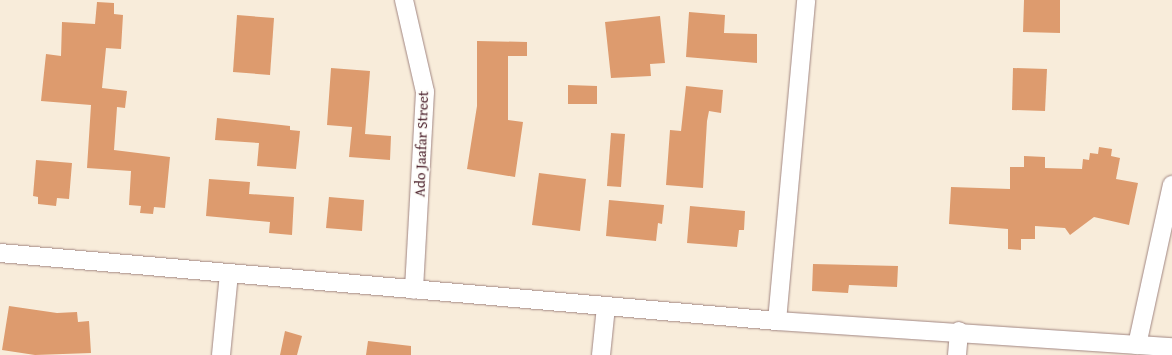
<!DOCTYPE html>
<style>
body{margin:0}
#map{position:relative;width:1172px;height:355px;overflow:hidden;background:#f8ecda;font-family:"Gentium Book Plus",serif}
div>[style]{position:absolute}
[style*='--x']{left:calc(var(--x)*1px);top:calc(var(--y)*1px);width:calc(var(--w)*1px);rotate:calc(var(--a)*1deg)}
.building>*{inset:0;background:#dd9b6e}
.roads{filter:drop-shadow(0 0 1px #a18682) drop-shadow(0 0 1px #a18682)}
.street>*{height:18px;margin:-9px;padding:0 9px;transform-origin:9px;border-radius:9px;background:#fff}
span{translate:-50% -50%;white-space:nowrap;text-align:center;line-height:1.15;-webkit-text-stroke:3px #fdfcf7;paint-order:stroke}
.street-label{font-size:15px;color:#4a1f2b}
</style>
<div id="map">
<div class="building">
<div style="clip-path:polygon(1024px 0,1060px 0,1060px 33px,1023px 32px)"></div>
<div style="clip-path:polygon(97px 2px,114px 3px,114px 14px,123px 15px,121px 49px,106px 48px,102px 88px,127px 91px,125px 108px,117px 107px,114px 150px,170px 157px,165px 208px,154px 207px,153px 214px,140px 213px,141px 206px,129px 205px,131px 171px,87px 168px,91px 105px,41px 101px,46px 54px,61px 56px,62px 22px,95px 24px)"></div>
<div style="clip-path:polygon(689px 12px,725px 15px,724px 33px,757px 34px,757px 63px,686px 57px)"></div>
<div style="clip-path:polygon(237px 15px,274px 18px,270px 75px,233px 72px)"></div>
<div style="clip-path:polygon(660px 16px,665px 63px,650px 64px,651px 76px,611px 78px,605px 22px)"></div>
<div style="clip-path:polygon(477px 41px,527px 42px,527px 56px,508px 56px,508px 120px,523px 122px,515px 177px,467px 169px,477px 106px)"></div>
<div style="clip-path:polygon(331px 68px,370px 71px,365px 134px,391px 136px,390px 160px,349px 157px,352px 127px,327px 125px)"></div>
<div style="clip-path:polygon(1013px 68px,1047px 69px,1045px 111px,1012px 110px)"></div>
<div style="clip-path:polygon(568px 85px,597px 86px,597px 104px,568px 104px)"></div>
<div style="clip-path:polygon(686px 86px,723px 90px,721px 113px,709px 111px,707px 121px,703px 188px,666px 185px,670px 130px,681px 131px)"></div>
<div style="clip-path:polygon(217px 118px,290px 126px,290px 130px,300px 131px,296px 169px,257px 166px,259px 143px,215px 140px)"></div>
<div style="clip-path:polygon(611px 133px,625px 134px,621px 187px,607px 186px)"></div>
<div style="clip-path:polygon(1099px 147px,1112px 149px,1111px 156px,1120px 158px,1116px 179px,1138px 183px,1129px 225px,1094px 217px,1070px 235px,1065px 228px,1035px 226px,1035px 239px,1021px 239px,1021px 250px,1008px 249px,1008px 229px,949px 224px,951px 187px,1010px 189px,1010px 167px,1024px 167px,1024px 156px,1045px 157px,1045px 168px,1082px 169px,1083px 159px,1089px 160px,1090px 153px,1098px 154px)"></div>
<div style="clip-path:polygon(36px 160px,72px 163px,69px 199px,57px 198px,56px 206px,38px 204px,38px 197px,33px 196px)"></div>
<div style="clip-path:polygon(539px 173px,586px 179px,580px 231px,532px 225px)"></div>
<div style="clip-path:polygon(209px 179px,250px 182px,249px 194px,294px 197px,292px 235px,269px 233px,270px 222px,206px 216px)"></div>
<div style="clip-path:polygon(329px 197px,364px 200px,362px 231px,326px 228px)"></div>
<div style="clip-path:polygon(609px 200px,664px 205px,662px 224px,658px 223px,656px 241px,606px 236px)"></div>
<div style="clip-path:polygon(690px 206px,745px 211px,744px 230px,739px 230px,737px 247px,687px 243px)"></div>
<div style="clip-path:polygon(813px 264px,898px 266px,897px 287px,849px 285px,848px 293px,812px 291px)"></div>
<div style="clip-path:polygon(9px 306px,57px 313px,77px 312px,78px 322px,89px 321px,91px 353px,35px 355px,2px 350px)"></div>
<div style="clip-path:polygon(285px 331px,302px 336px,297px 355px,280px 355px)"></div>
<div style="clip-path:polygon(368px 341px,411px 346px,411px 355px,366px 355px)"></div>
</div>
<div class="roads">
<div class="street">
<div style="--x:404;--y:0;--w:94;--a:77.1"></div>
<div style="--x:425;--y:92;--w:198;--a:93.2"></div>
<div style="--x:0;--y:253;--w:780;--a:5"></div>
<div style="--x:777;--y:321;--w:396;--a:3.8"></div>
<div style="--x:777;--y:321;--w:322;--a:-84.8"></div>
<div style="--x:1137;--y:345;--w:164;--a:-77.7"></div>
<div style="--x:221;--y:355;--w:81;--a:-84.4"></div>
<div style="--x:601;--y:355;--w:48;--a:-84.1"></div>
<div style="--x:957;--y:355;--w:24;--a:-85"></div>
</div>
</div>
<div class="street-label">
<span style="left:421px;top:144px;rotate:-88deg">Ado Jaafar Street</span>
</div>
</div>
